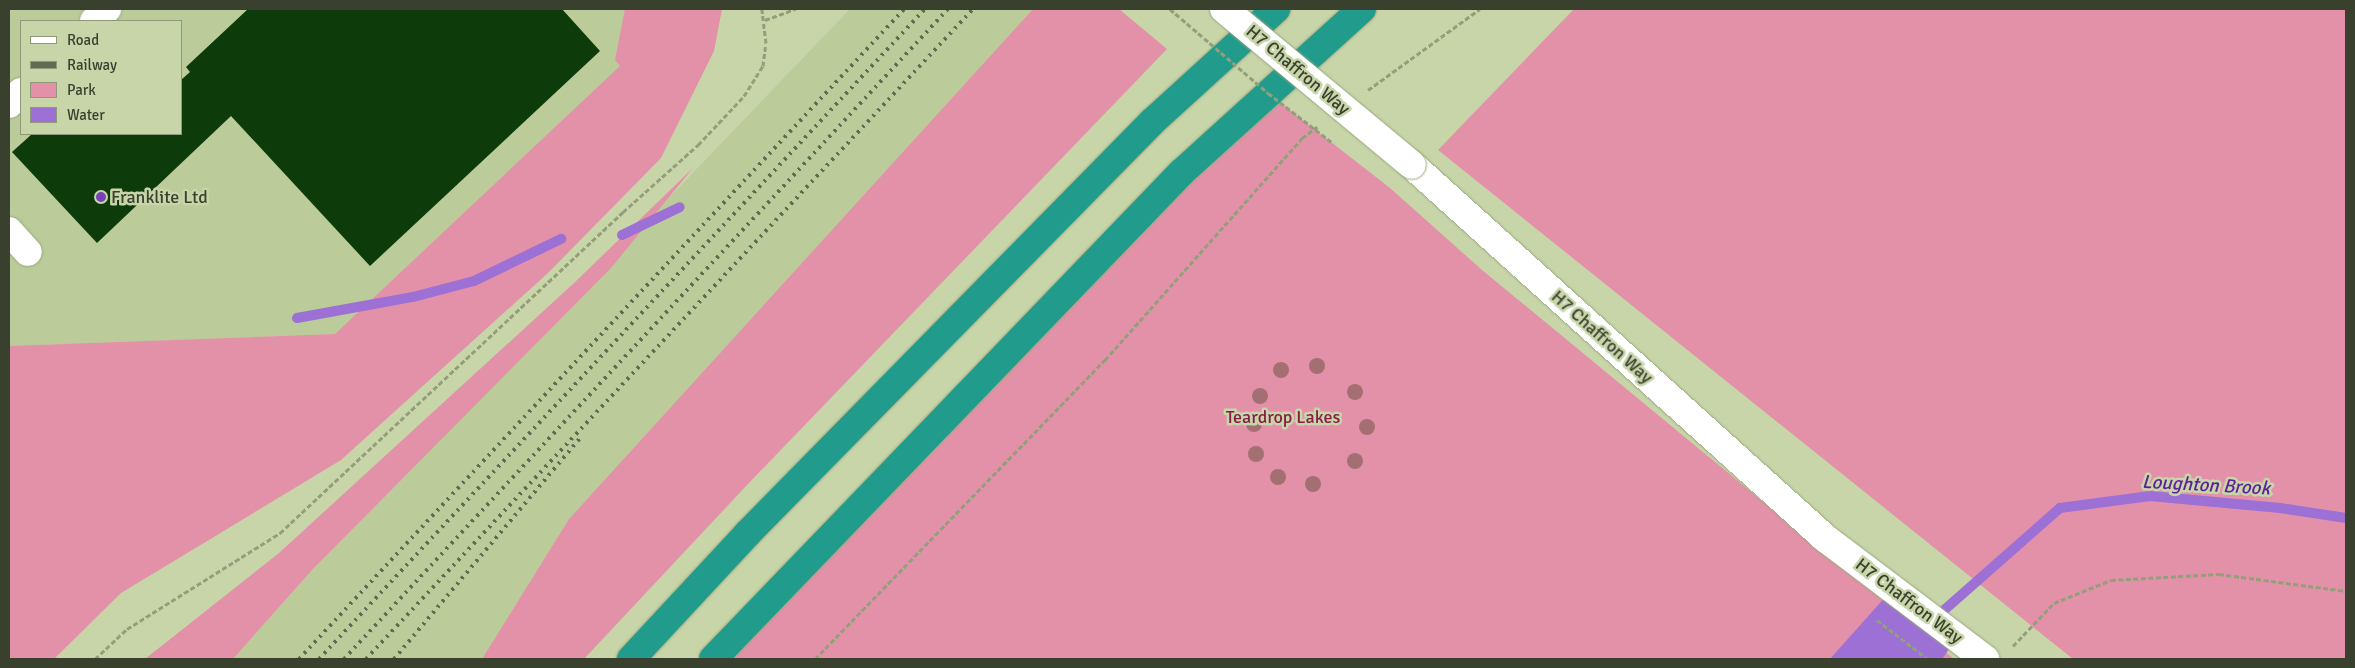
<!DOCTYPE html>
<style>
body{margin:0}
#map{position:relative;width:2355px;height:668px;overflow:hidden;background:#c7d5a9;font-family:Signika,sans-serif}
div>[style]{position:absolute}
[style*='--x']{left:calc(var(--x)*1px);top:calc(var(--y)*1px);width:calc(var(--w)*1px);rotate:calc(var(--a)*1deg)}
.built>*{inset:0;background:#bbcb99}
.green>*{inset:0;background:#e391a8}
.water>*{inset:0;background:#9c70d5}
.stream>*{height:10px;margin:-5px;padding:0 5px;transform-origin:5px;border-radius:5px;background:#9c70d5}
.building>*{inset:0;background:#0d3b0a}
.path>*{height:3px;margin-top:-1.5px;transform-origin:0;background:repeating-linear-gradient(90deg,#939e7b 0 5px,transparent 0 7.5px)}
.roads{filter:drop-shadow(0 0 1px #9ba97f) drop-shadow(0 0 1px #9ba97f)}
.minor>*{height:28px;margin:-14px;padding:0 14px;transform-origin:14px;border-radius:14px;background:#fff}
.highway>*{height:28px;margin:-14px;padding:0 14px;transform-origin:14px;border-radius:14px;background:#219c8c}
.rail>*{height:4px;margin-top:-2px;transform-origin:0;background:repeating-linear-gradient(90deg,#626a51 0 2.5px,transparent 0 7.5px)}
.path-bridge>*{height:3px;margin-top:-1.5px;transform-origin:0;background:repeating-linear-gradient(90deg,#939e7b 0 5px,transparent 0 7.5px)}
.bridges{filter:drop-shadow(0 0 1px #9ba97f) drop-shadow(0 0 1px #9ba97f)}
.minor-bridge>*{height:28px;margin:-14px;padding:0 14px;transform-origin:14px;border-radius:14px;background:#fff}
.trees>*{width:16px;height:16px;margin:-8px;border-radius:50%;background:#a46f73}
.dots>*{width:14px;height:14px;translate:-50% -50%;box-sizing:border-box;border:2px solid #c7d5a9;border-radius:50%}
span{translate:-50% -50%;white-space:nowrap;text-align:center;line-height:1.15;-webkit-text-stroke:5px #c7d5a9;paint-order:stroke}
.street-label{font-size:18px;color:#3a402e}
.poi-label{font-size:18px;color:#3a402e}
.left{translate:0 -50%;text-align:left}
.park-label{font-size:18px;color:#881c47}
.water-label{font-size:19px;color:#5e1f98;font-style:italic}
.frame{position:absolute;inset:0;border:10px solid #3a402e;pointer-events:none}
.legend{position:absolute;left:20px;top:20px;width:162px;height:115px;box-sizing:border-box;background:#c7d5a9;border:1px solid #8f9978;margin:0;padding:6px 9px;list-style:none;font-size:15px;color:#3a402e}
.legend li{display:flex;align-items:center;gap:10px;height:25px}
.legend b{width:25px;border:1px solid #8f9978}
</style>
<div id="map">
<div class="built">
<div style="clip-path:polygon(evenodd,9px 9px,650px 9px,621px 66px,335px 334px,9px 346px,9px 9px,21px 21px,181px 21px,181px 134px,21px 134px,21px 21px)"></div>
<div style="clip-path:polygon(850px 9px,1033px 9px,569px 519px,482px 659px,233px 659px,312px 570px)"></div>
</div>
<div class="green">
<div style="clip-path:polygon(625px 9px,722px 9px,714px 51px,661px 158px,548px 273px,341px 460px,121px 593px,54px 659px,9px 659px,9px 346px,335px 334px,620px 66px,615px 60px)"></div>
<div style="clip-path:polygon(1033px 9px,1119px 9px,1167px 49px,747px 485px,584px 659px,482px 659px,569px 519px)"></div>
<div style="clip-path:polygon(1574px 9px,2346px 9px,2346px 659px,2073px 659px,1438px 150px)"></div>
<div style="clip-path:polygon(1268px 93px,1390px 188px,1482px 270px,1954px 659px,713px 659px)"></div>
<div style="clip-path:polygon(693px 168px,611px 268px,312px 570px,233px 659px,145px 659px,279px 553px,574px 283px)"></div>
</div>
<div class="water">
<div style="clip-path:polygon(1887px 595px,1954px 642px,1942px 659px,1830px 659px)"></div>
</div>
<div class="stream">
<div style="--x:622;--y:235;--w:64;--a:-25.8"></div>
<div style="--x:297;--y:318;--w:118;--a:-10.3"></div>
<div style="--x:413;--y:297;--w:63;--a:-14.7"></div>
<div style="--x:474;--y:281;--w:97;--a:-25.8"></div>
<div style="--x:1934;--y:619;--w:168;--a:-41.4"></div>
<div style="--x:2060;--y:508;--w:91;--a:-7.6"></div>
<div style="--x:2150;--y:496;--w:131;--a:5.3"></div>
<div style="--x:2280;--y:508;--w:67;--a:8.6"></div>
</div>
<div class="building">
<div style="clip-path:polygon(248px 9px,562px 9px,600px 51px,370px 266px,231px 116px,97px 243px,12px 152px,32px 134px,181px 134px,181px 80px,190px 72px,186px 67px)"></div>
</div>
<div class="path">
<div style="--x:765;--y:20;--w:33;--a:-20"></div>
<div style="--x:1368;--y:90;--w:138;--a:-35.9"></div>
<div style="--x:1877;--y:620;--w:64;--a:37.4"></div>
<div style="--x:2013;--y:646;--w:59;--a:-46.4"></div>
<div style="--x:2054;--y:603;--w:61;--a:-22"></div>
<div style="--x:2111;--y:580;--w:108;--a:-3.2"></div>
<div style="--x:2219;--y:574;--w:128;--a:7.6"></div>
<div style="--x:95;--y:659;--w:44;--a:-43.2"></div>
<div style="--x:127;--y:629;--w:181;--a:-32.1"></div>
<div style="--x:280;--y:533;--w:470;--a:-43.1"></div>
<div style="--x:623;--y:212;--w:101;--a:-41.8"></div>
<div style="--x:698;--y:145;--w:67;--a:-46.8"></div>
<div style="--x:744;--y:96;--w:36;--a:-58"></div>
<div style="--x:763;--y:66;--w:23;--a:-83"></div>
<div style="--x:766;--y:43;--w:34;--a:-97"></div>
<div style="--x:815;--y:659;--w:417;--a:-45.9"></div>
<div style="--x:1105;--y:360;--w:297;--a:-48.4"></div>
<div style="--x:1302;--y:138;--w:19;--a:-36"></div>
</div>
<div class="roads">
<div class="minor">
<div style="--x:94;--y:21;--w:18;--a:-43"></div>
<div style="--x:9;--y:104;--w:17;--a:-45"></div>
<div style="--x:1412;--y:165;--w:557;--a:42.09"></div>
<div style="--x:1825;--y:538;--w:201;--a:37.1"></div>
<div style="--x:9;--y:231;--w:28;--a:48"></div>
</div>
<div class="highway">
<div style="--x:631;--y:659;--w:171;--a:-47.1"></div>
<div style="--x:747;--y:534;--w:578;--a:-45.49"></div>
<div style="--x:1152;--y:122;--w:168;--a:-42.3"></div>
<div style="--x:713;--y:659;--w:676;--a:-46.08"></div>
<div style="--x:1182;--y:172;--w:243;--a:-42.2"></div>
</div>
</div>
<div class="rail">
<div style="--x:299;--y:659;--w:888;--a:-47.05"></div>
<div style="--x:319;--y:659;--w:889;--a:-47.01"></div>
<div style="--x:344;--y:659;--w:887;--a:-47.1"></div>
<div style="--x:366;--y:659;--w:889;--a:-46.96"></div>
<div style="--x:394;--y:659;--w:290;--a:-49.9"></div>
</div>
<div class="path-bridge">
<div style="--x:1170;--y:9;--w:129;--a:40.6"></div>
<div style="--x:1268;--y:93;--w:83;--a:37.7"></div>
</div>
<div class="bridges">
<div class="minor-bridge">
<div style="--x:1224;--y:9;--w:244;--a:39.7"></div>
</div>
</div>
<div class="trees">
<div style="left:1317px;top:366px"></div>
<div style="left:1281px;top:370px"></div>
<div style="left:1355px;top:392px"></div>
<div style="left:1260px;top:396px"></div>
<div style="left:1254px;top:424px"></div>
<div style="left:1367px;top:427px"></div>
<div style="left:1256px;top:454px"></div>
<div style="left:1355px;top:461px"></div>
<div style="left:1278px;top:477px"></div>
<div style="left:1313px;top:484px"></div>
</div>
<div class="dots">
<div style="left:101px;top:197px;background:#7940b7"></div>
</div>
<div class="street-label">
<span style="left:1298px;top:70px;rotate:40deg">H7 Chaffron Way</span>
<span style="left:1602px;top:337px;rotate:42deg">H7 Chaffron Way</span>
<span style="left:1909px;top:601px;rotate:37deg">H7 Chaffron Way</span>
</div>
<div class="poi-label">
<span class="left" style="left:111px;top:197px">Franklite Ltd</span>
</div>
<div class="park-label">
<span style="left:1283px;top:417px">Teardrop Lakes</span>
</div>
<div class="water-label">
<span style="left:2206px;top:486px;rotate:3deg">Loughton Brook</span>
</div>
<div class="frame"></div>
<ul class="legend">
<li><b style="height:6px;background:#fff"></b>Road</li>
<li><b style="height:6px;background:#626a51"></b>Railway</li>
<li><b style="height:14px;background:#e391a8"></b>Park</li>
<li><b style="height:14px;background:#9c70d5"></b>Water</li>
</ul>
</div>
